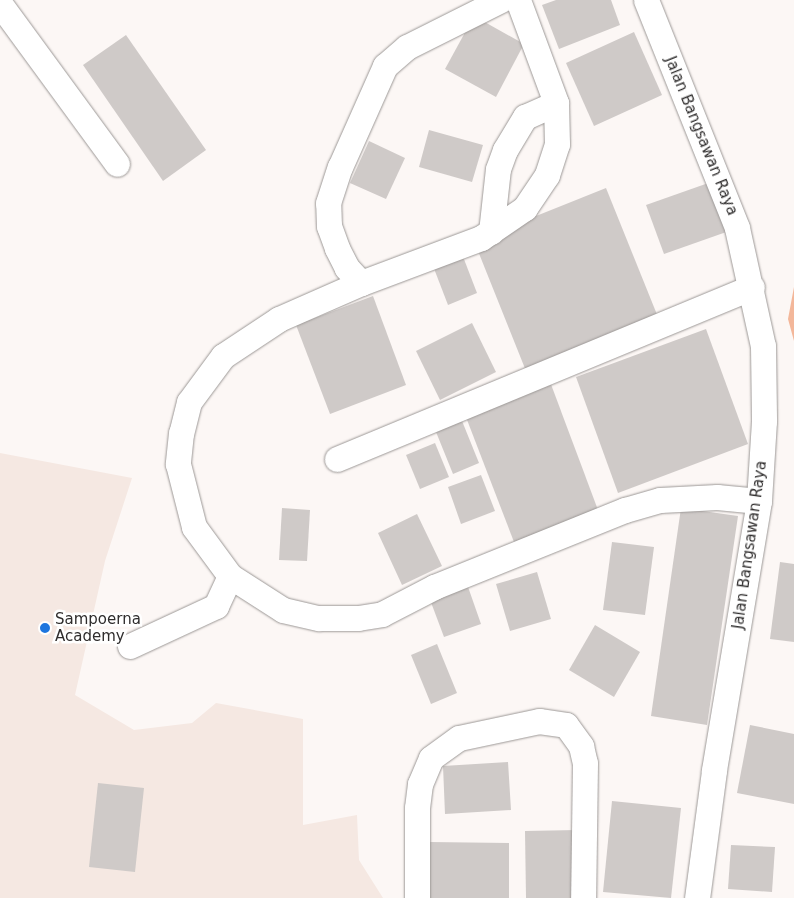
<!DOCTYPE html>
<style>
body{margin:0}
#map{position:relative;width:794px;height:898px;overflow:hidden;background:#fcf7f5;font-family:"DejaVu Sans",sans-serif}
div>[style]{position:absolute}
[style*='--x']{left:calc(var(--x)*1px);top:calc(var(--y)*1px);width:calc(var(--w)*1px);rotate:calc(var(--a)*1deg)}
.built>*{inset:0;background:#f5e8e2}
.green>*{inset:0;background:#f3b79a}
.building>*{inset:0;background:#cfcac8}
.roads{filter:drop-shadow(0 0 1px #9c9896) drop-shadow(0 0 1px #9c9896)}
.minor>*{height:25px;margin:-12.5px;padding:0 12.5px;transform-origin:12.5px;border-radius:12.5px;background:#fff}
.dots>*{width:14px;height:14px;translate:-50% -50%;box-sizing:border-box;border:2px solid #fff;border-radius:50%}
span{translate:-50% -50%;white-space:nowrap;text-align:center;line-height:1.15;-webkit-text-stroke:5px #fff;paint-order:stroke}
.street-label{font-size:15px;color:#2f2d2d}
.poi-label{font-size:15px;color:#2f2d2d}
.left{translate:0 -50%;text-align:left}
</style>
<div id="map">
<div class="built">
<div style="clip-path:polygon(0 453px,132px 478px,105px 561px,75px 695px,134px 730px,192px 723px,216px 703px,303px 719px,303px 825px,357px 815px,359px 860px,383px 898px,0 898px)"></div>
</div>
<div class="green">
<div style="clip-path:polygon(794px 287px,794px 341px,788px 319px)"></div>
</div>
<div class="building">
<div style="clip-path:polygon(556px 0,611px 0,620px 25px,559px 49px,542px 5px)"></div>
<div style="clip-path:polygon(474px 16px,524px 44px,496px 97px,445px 69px)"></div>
<div style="clip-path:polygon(634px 32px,662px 95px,594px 126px,566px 63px)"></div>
<div style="clip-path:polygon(126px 35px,206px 150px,163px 181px,83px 65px)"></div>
<div style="clip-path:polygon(429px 130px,483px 145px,472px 182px,419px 167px)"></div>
<div style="clip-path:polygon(369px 141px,405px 158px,386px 199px,350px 183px)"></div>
<div style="clip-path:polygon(714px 181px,732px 230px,664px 254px,646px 205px)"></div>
<div style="clip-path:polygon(606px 188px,660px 322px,528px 376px,474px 241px)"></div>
<div style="clip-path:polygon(462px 254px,477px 293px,448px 305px,433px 266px)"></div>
<div style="clip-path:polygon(373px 296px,406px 385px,330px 414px,296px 325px)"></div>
<div style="clip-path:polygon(472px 323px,496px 372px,440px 400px,416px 351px)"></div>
<div style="clip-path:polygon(706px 329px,748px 444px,618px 493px,576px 377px)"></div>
<div style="clip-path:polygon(549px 379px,598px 510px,514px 542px,464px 412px)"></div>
<div style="clip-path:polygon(460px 416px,479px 463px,453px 474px,434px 427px)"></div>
<div style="clip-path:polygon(435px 443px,449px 477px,420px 489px,406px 455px)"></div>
<div style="clip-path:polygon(481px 475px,495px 511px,461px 524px,448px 487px)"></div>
<div style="clip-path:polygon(282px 508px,310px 510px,307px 561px,279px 560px)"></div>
<div style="clip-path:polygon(681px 508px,738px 516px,707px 725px,651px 716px)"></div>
<div style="clip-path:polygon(417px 514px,442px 566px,402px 585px,378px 533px)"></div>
<div style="clip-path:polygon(612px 542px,654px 547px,645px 615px,603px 610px)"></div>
<div style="clip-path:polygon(780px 562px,794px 564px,794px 642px,770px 639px)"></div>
<div style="clip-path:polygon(537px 572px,551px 619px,510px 631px,496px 584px)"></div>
<div style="clip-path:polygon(467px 584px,481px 624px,444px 637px,429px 597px)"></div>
<div style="clip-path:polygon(595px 625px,640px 652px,614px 697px,569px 670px)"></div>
<div style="clip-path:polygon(437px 644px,457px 693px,431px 704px,411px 655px)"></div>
<div style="clip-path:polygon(750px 725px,794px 734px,794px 804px,737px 793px)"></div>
<div style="clip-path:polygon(508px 762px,511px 810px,445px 814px,443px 766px)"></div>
<div style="clip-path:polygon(98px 783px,144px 788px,135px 872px,89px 867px)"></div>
<div style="clip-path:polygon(612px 801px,681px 808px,671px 898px,603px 892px)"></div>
<div style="clip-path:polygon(577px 830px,578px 898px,526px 898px,525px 831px)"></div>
<div style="clip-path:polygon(430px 842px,509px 843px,509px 898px,430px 898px)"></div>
<div style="clip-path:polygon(731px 845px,775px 847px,772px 892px,728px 889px)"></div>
</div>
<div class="roads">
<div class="minor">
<div style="--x:518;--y:0;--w:110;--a:69.7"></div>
<div style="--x:556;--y:103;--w:41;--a:88.6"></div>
<div style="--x:557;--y:144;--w:33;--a:108"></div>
<div style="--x:547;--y:175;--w:40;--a:124"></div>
<div style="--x:525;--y:208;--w:53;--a:145.7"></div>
<div style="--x:481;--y:238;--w:128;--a:159.4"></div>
<div style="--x:361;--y:283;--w:90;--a:156.3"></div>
<div style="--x:279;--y:319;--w:67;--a:146.5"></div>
<div style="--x:223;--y:356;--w:57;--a:126.5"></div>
<div style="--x:189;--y:402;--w:32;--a:104"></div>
<div style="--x:181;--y:433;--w:31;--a:96"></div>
<div style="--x:178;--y:464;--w:65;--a:75.7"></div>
<div style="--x:194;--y:527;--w:61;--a:53.7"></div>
<div style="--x:230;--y:576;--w:63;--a:32.7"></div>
<div style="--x:283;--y:610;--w:37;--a:13"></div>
<div style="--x:319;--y:618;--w:39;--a:0"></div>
<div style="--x:358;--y:618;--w:24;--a:-9"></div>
<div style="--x:382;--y:614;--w:59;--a:-27.4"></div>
<div style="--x:434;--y:587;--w:206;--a:-22"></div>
<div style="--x:625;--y:510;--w:36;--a:-16"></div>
<div style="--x:660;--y:500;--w:57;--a:-3"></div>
<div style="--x:717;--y:497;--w:42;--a:5.4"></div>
<div style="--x:646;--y:0;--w:245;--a:68.2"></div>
<div style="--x:737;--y:228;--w:121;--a:77.6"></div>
<div style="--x:763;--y:346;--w:75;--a:89.2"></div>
<div style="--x:764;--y:421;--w:80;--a:93.6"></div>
<div style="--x:759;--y:501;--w:274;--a:99.5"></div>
<div style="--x:714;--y:771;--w:128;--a:97.6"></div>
<div style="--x:0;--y:4;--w:198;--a:53.8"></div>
<div style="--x:491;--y:232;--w:63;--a:-83.7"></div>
<div style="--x:498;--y:169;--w:20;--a:-70"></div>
<div style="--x:505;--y:150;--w:39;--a:-59"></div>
<div style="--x:525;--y:117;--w:34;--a:-24"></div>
<div style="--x:361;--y:283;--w:21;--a:-133"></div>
<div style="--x:347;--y:268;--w:22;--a:-117"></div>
<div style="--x:337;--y:248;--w:23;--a:-110"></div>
<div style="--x:329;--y:226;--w:23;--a:-92"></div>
<div style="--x:328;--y:203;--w:38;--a:-72"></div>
<div style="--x:340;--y:167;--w:111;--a:-66"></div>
<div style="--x:385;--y:66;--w:29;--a:-41"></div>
<div style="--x:407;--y:47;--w:105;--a:-26.6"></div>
<div style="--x:337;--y:459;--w:449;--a:-22.5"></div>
<div style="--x:130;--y:646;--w:95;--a:-24.9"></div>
<div style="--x:216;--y:606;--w:33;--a:-65"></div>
<div style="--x:417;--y:898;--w:90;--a:-90"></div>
<div style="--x:417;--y:808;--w:24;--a:-83"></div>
<div style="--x:420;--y:784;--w:28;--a:-67"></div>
<div style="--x:431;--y:758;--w:34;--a:-36"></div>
<div style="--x:459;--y:738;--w:82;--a:-12"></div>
<div style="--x:539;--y:721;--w:27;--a:8"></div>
<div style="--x:566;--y:725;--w:26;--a:54"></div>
<div style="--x:581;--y:746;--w:17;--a:77"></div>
<div style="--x:585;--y:763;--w:135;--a:90.8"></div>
</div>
</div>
<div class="dots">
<div style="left:45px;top:628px;background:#1d75de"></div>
</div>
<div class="street-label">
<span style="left:701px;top:136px;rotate:68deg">Jalan Bangsawan Raya</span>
<span style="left:750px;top:545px;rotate:-82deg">Jalan Bangsawan Raya</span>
</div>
<div class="poi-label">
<span class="left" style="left:55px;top:628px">Sampoerna<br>Academy</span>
</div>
</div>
